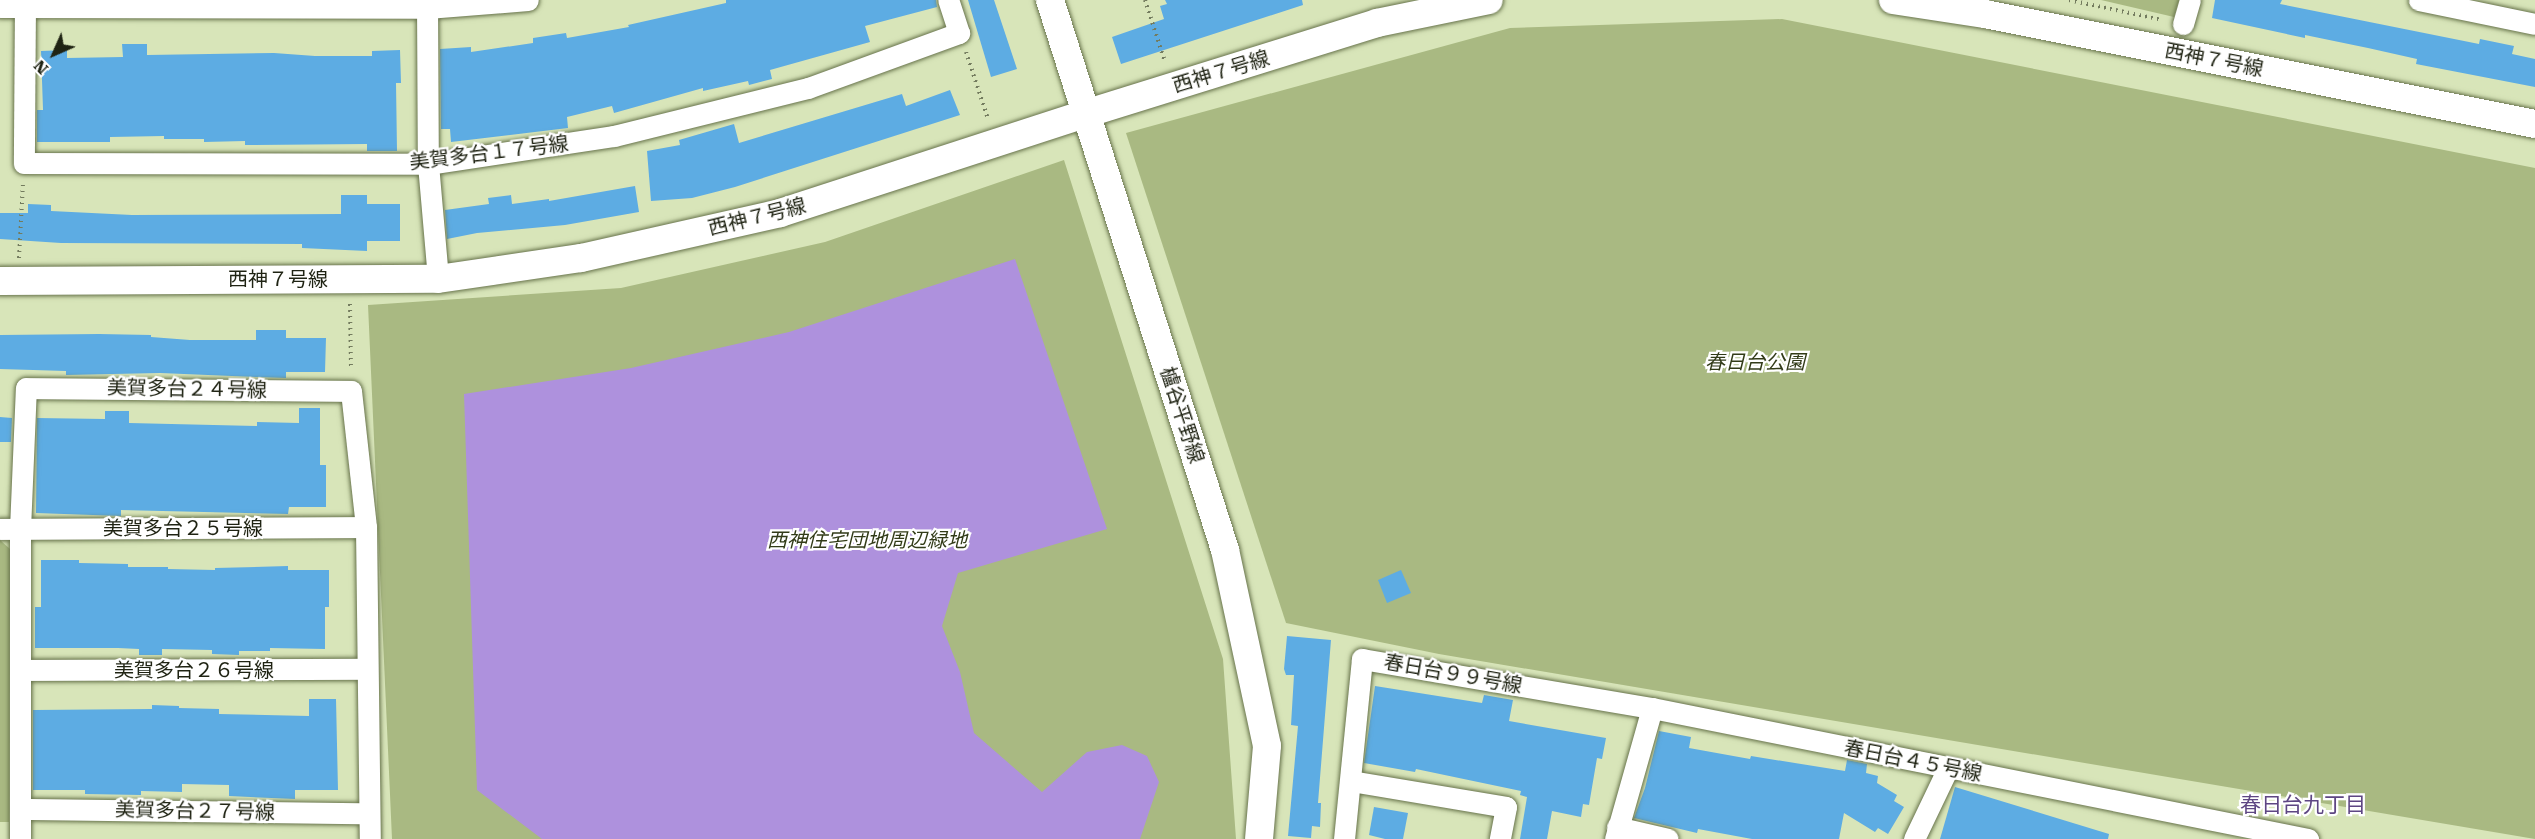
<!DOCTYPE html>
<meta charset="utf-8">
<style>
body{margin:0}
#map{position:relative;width:2535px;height:839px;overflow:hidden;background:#d8e5b9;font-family:"Roboto Serif","Noto Sans JP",serif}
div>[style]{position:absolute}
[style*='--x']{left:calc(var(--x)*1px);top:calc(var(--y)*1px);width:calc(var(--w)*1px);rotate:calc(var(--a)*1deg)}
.green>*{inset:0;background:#a9b982}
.water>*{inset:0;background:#ae91dd}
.building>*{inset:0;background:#5dace3}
.path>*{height:4px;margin-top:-2px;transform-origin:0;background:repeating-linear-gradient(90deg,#737b5e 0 1.5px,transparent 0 6px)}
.roads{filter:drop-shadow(0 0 2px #67734b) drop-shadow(0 0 2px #67734b)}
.street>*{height:21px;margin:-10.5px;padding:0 10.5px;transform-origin:10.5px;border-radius:10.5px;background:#fff}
.secondary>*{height:28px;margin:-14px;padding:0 14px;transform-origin:14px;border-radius:14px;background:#fff}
span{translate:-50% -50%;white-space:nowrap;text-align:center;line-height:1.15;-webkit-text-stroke:4.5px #fff;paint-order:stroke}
.street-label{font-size:20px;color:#1f2313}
.park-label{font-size:20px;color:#323b18;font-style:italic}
.neighbourhood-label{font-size:21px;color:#5e4683}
.north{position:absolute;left:24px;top:24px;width:60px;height:60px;-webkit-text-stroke:4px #fff;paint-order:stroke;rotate:225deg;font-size:16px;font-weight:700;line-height:24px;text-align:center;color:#1f2313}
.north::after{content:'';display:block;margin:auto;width:21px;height:27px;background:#1f2313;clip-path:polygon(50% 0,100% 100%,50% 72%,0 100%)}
</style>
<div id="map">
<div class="green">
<div style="clip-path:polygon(2101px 0,2179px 0,2174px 17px)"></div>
<div style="clip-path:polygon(1782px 19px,2535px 168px,2535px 839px,1439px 654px,1286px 623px,1126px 133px,1510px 28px)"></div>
<div style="clip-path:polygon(1064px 160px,1223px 659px,1236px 839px,392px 839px,368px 305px,621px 288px,825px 242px)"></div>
<div style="clip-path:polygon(0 540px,10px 549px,9px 822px,0 822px)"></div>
</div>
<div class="water">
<div style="clip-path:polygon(1015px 259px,1107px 529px,958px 573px,942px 626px,960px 672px,974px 733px,1042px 792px,1087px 752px,1122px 745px,1147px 756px,1159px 782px,1140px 839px,542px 839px,477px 790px,464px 394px,631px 368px,789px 332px)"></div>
</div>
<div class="building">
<div style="clip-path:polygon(726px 0,936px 0,937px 7px,865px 26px,870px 42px,770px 70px,772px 79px,749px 85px,748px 81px,703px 91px,703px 88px,614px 113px,612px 106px,567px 117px,568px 128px,451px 142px,450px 129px,441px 129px,440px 49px,471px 47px,471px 52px,533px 43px,533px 38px,566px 33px,567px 38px,629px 27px,628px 25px,726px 3px)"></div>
<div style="clip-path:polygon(968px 0,994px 0,1017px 69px,991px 77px)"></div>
<div style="clip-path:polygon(1165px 0,1302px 0,1303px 5px,1121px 64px,1112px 37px,1164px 19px,1160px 6px,1167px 4px)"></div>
<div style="clip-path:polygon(2215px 0,2282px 0,2280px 4px,2479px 44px,2480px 39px,2514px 46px,2512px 54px,2535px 59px,2535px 87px,2416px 64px,2417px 59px,2368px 48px,2305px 35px,2305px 38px,2212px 18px)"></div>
<div style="clip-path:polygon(122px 44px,147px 44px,147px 55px,274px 53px,315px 56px,372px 56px,372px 51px,400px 50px,401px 83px,396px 83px,397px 151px,367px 151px,367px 144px,245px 145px,245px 141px,204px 142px,204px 139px,164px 139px,164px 136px,110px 137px,110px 142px,37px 142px,37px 110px,43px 110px,41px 51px,67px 50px,67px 58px,123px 57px)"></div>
<div style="clip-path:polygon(950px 90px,960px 115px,735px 187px,692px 198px,651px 201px,647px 151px,680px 145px,679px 140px,734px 124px,739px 143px,902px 94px,906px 106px)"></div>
<div style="clip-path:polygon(635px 186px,639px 212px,565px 225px,477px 233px,447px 239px,445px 210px,489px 204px,488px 198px,511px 195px,512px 204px,549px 199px,549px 201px)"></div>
<div style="clip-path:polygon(341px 195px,367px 195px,367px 204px,400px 204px,400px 241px,367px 241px,367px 251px,302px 248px,302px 244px,61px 243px,0 239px,0 213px,28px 213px,28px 204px,51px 205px,51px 211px,132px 215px,341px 214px)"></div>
<div style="clip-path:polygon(256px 330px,286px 330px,286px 338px,326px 338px,325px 372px,286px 372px,286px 378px,256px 377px,160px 373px,66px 375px,66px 371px,0 369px,0 335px,99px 334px,151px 335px,151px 337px,190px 340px,256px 340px)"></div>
<div style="clip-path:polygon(299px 408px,320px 408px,320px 465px,326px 465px,326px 507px,289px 507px,288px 514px,121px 510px,121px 516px,36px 513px,37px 418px,105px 419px,105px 411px,129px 411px,129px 423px,257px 426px,257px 422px,299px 423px)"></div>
<div style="clip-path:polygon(0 417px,12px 418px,11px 442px,0 442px)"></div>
<div style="clip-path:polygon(41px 560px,79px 560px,79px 563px,128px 564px,128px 567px,168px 567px,168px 569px,215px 570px,215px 568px,288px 566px,288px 570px,329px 570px,329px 607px,325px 607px,325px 649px,270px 648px,270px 651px,239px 651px,239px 655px,212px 654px,212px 650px,162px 649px,162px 655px,139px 655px,139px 649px,118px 648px,35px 648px,35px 607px,41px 607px)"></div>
<div style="clip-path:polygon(1401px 570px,1411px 593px,1387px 603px,1378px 580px)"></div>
<div style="clip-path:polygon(1287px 636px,1331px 640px,1318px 803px,1321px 803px,1320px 827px,1312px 826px,1311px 838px,1288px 836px,1298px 726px,1291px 725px,1294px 675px,1286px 675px,1284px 669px)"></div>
<div style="clip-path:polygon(1375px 686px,1482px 703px,1484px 695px,1513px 700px,1509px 721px,1606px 738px,1602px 759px,1597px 758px,1589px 805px,1583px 804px,1581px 817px,1552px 811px,1547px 839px,1520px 839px,1527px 797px,1520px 795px,1521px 791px,1416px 769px,1415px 772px,1364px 763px)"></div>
<div style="clip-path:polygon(309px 699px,336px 699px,338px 790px,295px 790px,295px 799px,229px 796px,229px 785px,182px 784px,182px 792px,141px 791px,141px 795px,85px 794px,85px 790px,33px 790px,33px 710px,152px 709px,152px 705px,179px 706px,179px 708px,219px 709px,219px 714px,309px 716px)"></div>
<div style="clip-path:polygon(1659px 731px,1691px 737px,1689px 748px,1750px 759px,1751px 756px,1845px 771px,1847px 760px,1867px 764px,1866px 773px,1878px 776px,1877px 783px,1897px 795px,1894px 801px,1904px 807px,1888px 834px,1878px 828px,1875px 832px,1844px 813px,1839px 839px,1752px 839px,1698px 829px,1697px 833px,1634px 818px,1645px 788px)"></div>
<div style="clip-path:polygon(1955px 787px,2109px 834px,2108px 839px,1940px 839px)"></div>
<div style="clip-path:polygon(1374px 807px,1408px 813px,1403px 839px,1385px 839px,1369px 835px)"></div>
</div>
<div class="path">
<div style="--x:1145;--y:0;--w:65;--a:72.1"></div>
<div style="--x:2069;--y:0;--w:95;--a:12.1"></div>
<div style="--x:966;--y:52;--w:71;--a:71.8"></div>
<div style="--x:19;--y:258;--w:74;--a:-86.9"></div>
<div style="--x:350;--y:304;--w:65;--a:89.1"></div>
</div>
<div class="roads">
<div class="street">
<div style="--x:25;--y:0;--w:163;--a:90.4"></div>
<div style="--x:24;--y:163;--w:404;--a:0.1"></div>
<div style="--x:428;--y:164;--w:188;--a:-8.6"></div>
<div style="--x:614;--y:136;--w:200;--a:-13.9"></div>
<div style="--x:808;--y:88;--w:161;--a:-20"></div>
<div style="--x:959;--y:33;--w:35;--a:-108"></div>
<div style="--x:427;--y:0;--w:164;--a:89.7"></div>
<div style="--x:428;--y:164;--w:115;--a:85"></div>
<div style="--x:2419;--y:0;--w:118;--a:11.7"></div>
<div style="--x:0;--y:7;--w:427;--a:0.1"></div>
<div style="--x:427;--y:8;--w:101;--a:-4.5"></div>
<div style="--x:2183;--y:24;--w:25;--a:-74"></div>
<div style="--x:0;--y:529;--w:366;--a:-0.3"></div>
<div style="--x:21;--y:670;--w:346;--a:-0.2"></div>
<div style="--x:1351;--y:781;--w:157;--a:9.5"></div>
<div style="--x:1506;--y:807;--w:33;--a:101"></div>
<div style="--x:21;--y:809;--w:348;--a:0.7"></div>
<div style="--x:1617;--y:827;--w:52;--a:13.2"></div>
<div style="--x:20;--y:839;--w:310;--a:-90"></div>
<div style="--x:20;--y:529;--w:141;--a:-87.6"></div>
<div style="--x:26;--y:388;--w:325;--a:0.5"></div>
<div style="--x:351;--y:391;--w:137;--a:83.7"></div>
<div style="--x:366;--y:527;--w:312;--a:89.3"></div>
<div style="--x:1344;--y:839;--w:181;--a:-84.3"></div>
<div style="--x:1362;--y:659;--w:294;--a:9.6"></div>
<div style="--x:1615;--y:839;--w:136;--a:-74.2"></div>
<div style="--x:1652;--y:708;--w:669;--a:11.29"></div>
<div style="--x:1914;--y:839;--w:79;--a:-64.4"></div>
</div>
<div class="secondary">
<div style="--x:1050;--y:0;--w:577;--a:72.35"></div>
<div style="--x:1225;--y:550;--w:200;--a:77.9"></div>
<div style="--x:1267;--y:746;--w:93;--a:94.9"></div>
<div style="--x:1893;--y:0;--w:93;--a:8.7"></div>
<div style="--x:1985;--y:14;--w:561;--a:11.31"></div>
<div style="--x:0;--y:281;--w:438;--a:-0.3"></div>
<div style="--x:438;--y:279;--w:145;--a:-8.4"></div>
<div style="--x:581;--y:258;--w:204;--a:-12.7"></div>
<div style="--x:780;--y:213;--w:321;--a:-18"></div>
<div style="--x:1085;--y:114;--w:306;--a:-17.3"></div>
<div style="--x:1377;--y:23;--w:114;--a:-11.6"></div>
</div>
</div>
<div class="street-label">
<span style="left:2214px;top:60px;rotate:11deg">西神７号線</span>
<span style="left:1221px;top:72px;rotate:-17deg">西神７号線</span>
<span style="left:489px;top:153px;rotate:-7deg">美賀多台１７号線</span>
<span style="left:757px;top:217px;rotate:-14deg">西神７号線</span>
<span style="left:278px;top:279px">西神７号線</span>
<span style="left:187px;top:389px;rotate:1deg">美賀多台２４号線</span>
<span style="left:1182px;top:415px;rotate:72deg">櫨谷平野線</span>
<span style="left:183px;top:528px">美賀多台２５号線</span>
<span style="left:194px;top:670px">美賀多台２６号線</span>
<span style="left:1453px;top:674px;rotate:10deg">春日台９９号線</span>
<span style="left:1913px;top:761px;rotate:11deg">春日台４５号線</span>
<span style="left:195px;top:811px;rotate:1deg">美賀多台２７号線</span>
</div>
<div class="park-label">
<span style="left:1755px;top:362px">春日台公園</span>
<span style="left:867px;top:540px">西神住宅団地周辺緑地</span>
</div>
<div class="neighbourhood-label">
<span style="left:2303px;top:805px">春日台九丁目</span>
</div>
<div class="north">N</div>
</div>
